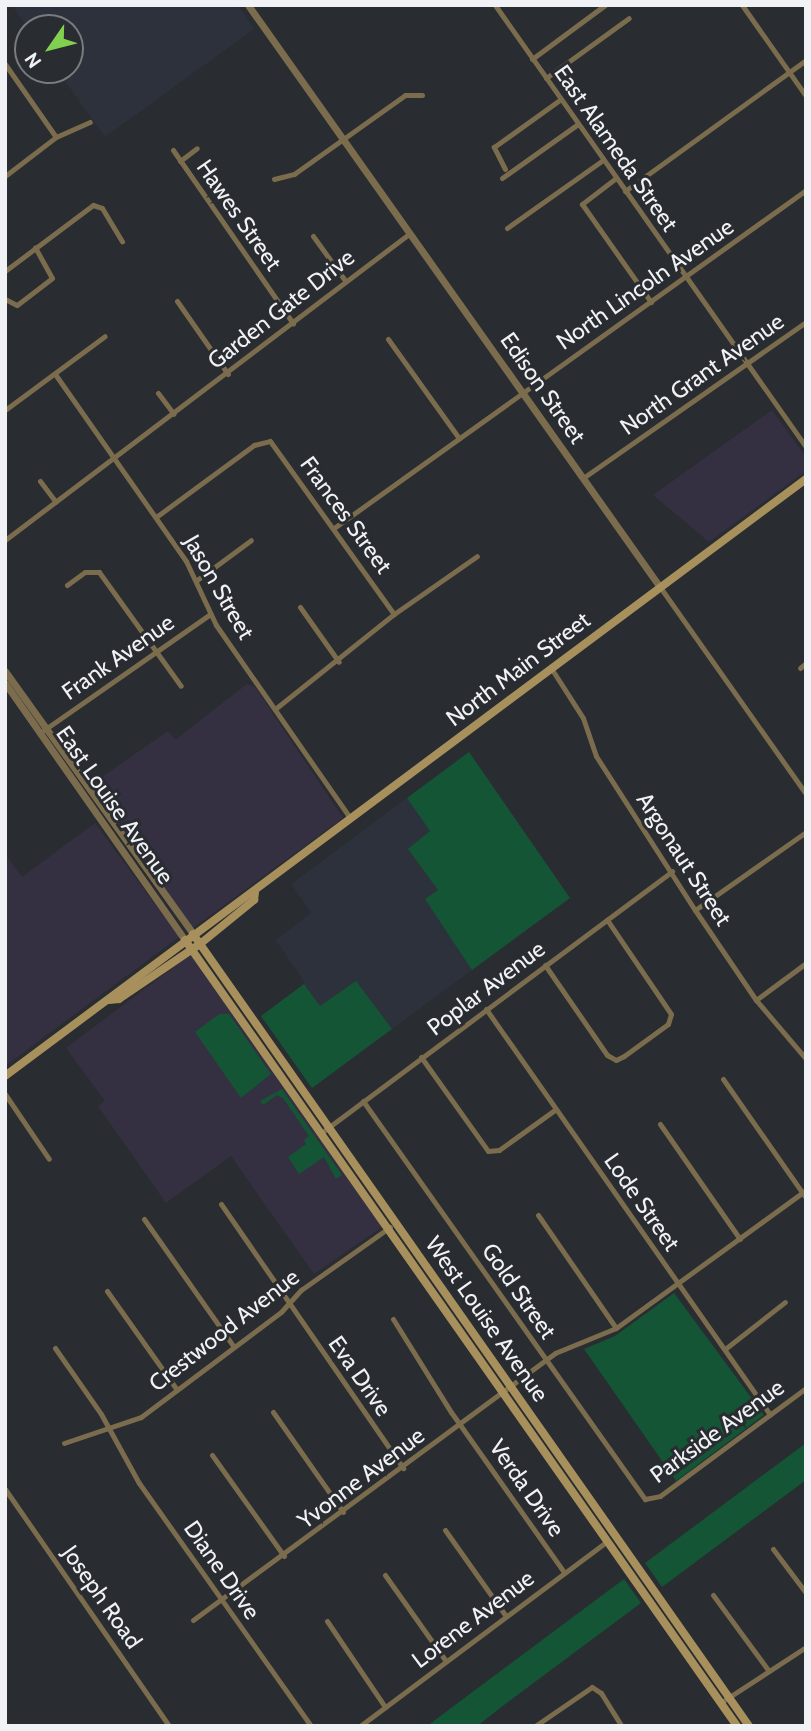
<!DOCTYPE html>
<style>
body{margin:0}
#map{position:relative;width:811px;height:1731px;overflow:hidden;background:#292c30;font-family:Cabin,sans-serif}
div>[style]{position:absolute}
[style*='--x']{left:calc(var(--x)*1px);top:calc(var(--y)*1px);width:calc(var(--w)*1px);rotate:calc(var(--a)*1deg)}
.commercial>*{inset:0;background:#343041}
.built>*{inset:0;background:#2d313c}
.green>*{inset:0;background:#145536}
.minor>*{height:5px;margin:-2.5px;padding:0 2.5px;transform-origin:2.5px;border-radius:2.5px;background:#7b6c4d}
.tertiary>*{height:7px;margin:-3.5px;padding:0 3.5px;transform-origin:3.5px;border-radius:3.5px;background:#7b6c4d}
.secondary>*{height:8px;margin:-4px;padding:0 4px;transform-origin:4px;border-radius:4px;background:#a8905d}
span{translate:-50% -50%;white-space:nowrap;text-align:center;line-height:1.15;-webkit-text-stroke:6px #292c30;paint-order:stroke}
.street-label{font-size:23px;color:#f1f2f6}
.frame{position:absolute;inset:0;border:7px solid #f1f2f6;pointer-events:none}
.north{position:absolute;left:14px;top:14px;width:70px;height:70px;box-sizing:border-box;background:#292c30;border:2px solid #797b7f;border-radius:50%;rotate:235deg;font-size:19px;font-weight:700;line-height:28px;text-align:center;color:#f1f2f6}
.north::after{content:'';display:block;margin:auto;width:24px;height:32px;background:#82d050;clip-path:polygon(50% 0,100% 100%,50% 72%,0 100%)}
</style>
<div id="map">
<div class="commercial">
<div style="clip-path:polygon(772px 410px,806px 457px,806px 471px,709px 542px,653px 495px)"></div>
<div style="clip-path:polygon(247px 684px,255px 687px,343px 818px,193px 928px,89px 786px,168px 731px,175px 740px)"></div>
<div style="clip-path:polygon(95px 823px,179px 937px,5px 1066px,5px 854px,22px 877px)"></div>
<div style="clip-path:polygon(191px 954px,382px 1227px,314px 1274px,231px 1156px,166px 1203px,98px 1106px,105px 1101px,66px 1048px)"></div>
</div>
<div class="built">
<div style="clip-path:polygon(12px 5px,238px 5px,254px 29px,105px 137px,57px 70px,70px 70px,70px 28px,28px 29px)"></div>
<div style="clip-path:polygon(469px 752px,570px 898px,312px 1088px,261px 1016px,305px 983px,276px 940px,311px 913px,291px 884px)"></div>
</div>
<div class="green">
<div style="clip-path:polygon(469px 752px,570px 898px,472px 970px,425px 899px,438px 890px,408px 849px,430px 831px,407px 798px)"></div>
<div style="clip-path:polygon(356px 981px,392px 1029px,312px 1088px,261px 1016px,304px 984px,320px 1006px)"></div>
<div style="clip-path:polygon(219px 1014px,229px 1014px,271px 1074px,241px 1098px,195px 1032px)"></div>
<div style="clip-path:polygon(282px 1089px,342px 1175px,336px 1179px,324px 1157px,299px 1174px,288px 1157px,306px 1144px,304px 1140px,309px 1136px,283px 1098px,277px 1095px,263px 1105px,260px 1101px)"></div>
<div style="clip-path:polygon(674px 1293px,764px 1415px,676px 1481px,584px 1349px,615px 1336px)"></div>
<div style="clip-path:polygon(806px 1443px,806px 1480px,662px 1587px,645px 1563px)"></div>
<div style="clip-path:polygon(624px 1579px,641px 1603px,508px 1702px,477px 1726px,427px 1726px)"></div>
</div>
<div class="minor">
<div style="--x:495;--y:5;--w:540;--a:54.87"></div>
<div style="--x:742;--y:5;--w:111;--a:54.9"></div>
<div style="--x:532;--y:59;--w:91;--a:-36.5"></div>
<div style="--x:5;--y:64;--w:89;--a:55.1"></div>
<div style="--x:546;--y:78;--w:102;--a:-35.9"></div>
<div style="--x:173;--y:150;--w:211;--a:55.3"></div>
<div style="--x:180;--y:161;--w:21;--a:-37"></div>
<div style="--x:505;--y:169;--w:25;--a:-117"></div>
<div style="--x:494;--y:147;--w:82;--a:-35.6"></div>
<div style="--x:5;--y:176;--w:64;--a:-37.4"></div>
<div style="--x:56;--y:137;--w:37;--a:-24"></div>
<div style="--x:502;--y:178;--w:93;--a:-35.4"></div>
<div style="--x:616;--y:178;--w:43;--a:142.6"></div>
<div style="--x:582;--y:204;--w:120;--a:54.9"></div>
<div style="--x:274;--y:179;--w:21;--a:-14"></div>
<div style="--x:294;--y:174;--w:136;--a:-35.4"></div>
<div style="--x:405;--y:95;--w:17;--a:0"></div>
<div style="--x:625;--y:191;--w:223;--a:-35.9"></div>
<div style="--x:507;--y:228;--w:118;--a:-35.3"></div>
<div style="--x:313;--y:236;--w:53;--a:54.2"></div>
<div style="--x:5;--y:271;--w:110;--a:-36.9"></div>
<div style="--x:93;--y:205;--w:9;--a:18"></div>
<div style="--x:102;--y:208;--w:39;--a:59"></div>
<div style="--x:5;--y:299;--w:13;--a:27"></div>
<div style="--x:17;--y:305;--w:44;--a:-37.6"></div>
<div style="--x:52;--y:278;--w:35;--a:-119"></div>
<div style="--x:177;--y:301;--w:89;--a:55.1"></div>
<div style="--x:388;--y:339;--w:122;--a:54.4"></div>
<div style="--x:55;--y:374;--w:228;--a:55"></div>
<div style="--x:186;--y:561;--w:71;--a:64.9"></div>
<div style="--x:216;--y:625;--w:236;--a:55.2"></div>
<div style="--x:158;--y:393;--w:26;--a:53"></div>
<div style="--x:5;--y:410;--w:124;--a:-36.5"></div>
<div style="--x:583;--y:478;--w:272;--a:-35"></div>
<div style="--x:40;--y:481;--w:26;--a:53"></div>
<div style="--x:156;--y:517;--w:122;--a:-36.3"></div>
<div style="--x:254;--y:445;--w:16;--a:-14"></div>
<div style="--x:270;--y:441;--w:213;--a:54.4"></div>
<div style="--x:334;--y:528;--w:581;--a:-35.61"></div>
<div style="--x:5;--y:540;--w:508;--a:-37.16"></div>
<div style="--x:197;--y:580;--w:67;--a:-36.5"></div>
<div style="--x:67;--y:585;--w:22;--a:-36"></div>
<div style="--x:85;--y:572;--w:14;--a:0"></div>
<div style="--x:99;--y:572;--w:140;--a:54.3"></div>
<div style="--x:660;--y:587;--w:253;--a:54.8"></div>
<div style="--x:300;--y:607;--w:67;--a:54.7"></div>
<div style="--x:551;--y:668;--w:59;--a:57.4"></div>
<div style="--x:583;--y:718;--w:40;--a:71.1"></div>
<div style="--x:596;--y:756;--w:183;--a:57.3"></div>
<div style="--x:695;--y:910;--w:109;--a:55.9"></div>
<div style="--x:756;--y:1000;--w:77;--a:49.7"></div>
<div style="--x:800;--y:668;--w:8;--a:-40"></div>
<div style="--x:275;--y:709;--w:152;--a:-38.6"></div>
<div style="--x:394;--y:614;--w:101;--a:-34.9"></div>
<div style="--x:44;--y:730;--w:203;--a:-34.9"></div>
<div style="--x:695;--y:910;--w:136;--a:-35.1"></div>
<div style="--x:545;--y:965;--w:109;--a:55.4"></div>
<div style="--x:607;--y:1055;--w:10;--a:29"></div>
<div style="--x:616;--y:1060;--w:9;--a:-27"></div>
<div style="--x:624;--y:1056;--w:54;--a:-36"></div>
<div style="--x:668;--y:1024;--w:10;--a:-73"></div>
<div style="--x:671;--y:1014;--w:114;--a:-124.2"></div>
<div style="--x:756;--y:1000;--w:62;--a:-36.5"></div>
<div style="--x:486;--y:1009;--w:495;--a:55"></div>
<div style="--x:421;--y:1057;--w:115;--a:54.5"></div>
<div style="--x:488;--y:1151;--w:11;--a:-5"></div>
<div style="--x:499;--y:1150;--w:70;--a:-35.7"></div>
<div style="--x:723;--y:1079;--w:145;--a:55.1"></div>
<div style="--x:5;--y:1094;--w:78;--a:55.9"></div>
<div style="--x:363;--y:1101;--w:488;--a:54.7"></div>
<div style="--x:645;--y:1499;--w:15;--a:-11"></div>
<div style="--x:660;--y:1496;--w:182;--a:-36.5"></div>
<div style="--x:660;--y:1124;--w:140;--a:55.2"></div>
<div style="--x:321;--y:1133;--w:438;--a:-36.7"></div>
<div style="--x:221;--y:1204;--w:321;--a:55.4"></div>
<div style="--x:538;--y:1215;--w:137;--a:55.4"></div>
<div style="--x:144;--y:1219;--w:156;--a:54.9"></div>
<div style="--x:107;--y:1291;--w:121;--a:54.7"></div>
<div style="--x:393;--y:1319;--w:110;--a:58.1"></div>
<div style="--x:451;--y:1412;--w:196;--a:54.8"></div>
<div style="--x:55;--y:1348;--w:80;--a:55.1"></div>
<div style="--x:101;--y:1414;--w:79;--a:61.2"></div>
<div style="--x:139;--y:1483;--w:298;--a:54.7"></div>
<div style="--x:725;--y:1349;--w:76;--a:-38.1"></div>
<div style="--x:273;--y:1412;--w:122;--a:55"></div>
<div style="--x:64;--y:1443;--w:81;--a:-18.7"></div>
<div style="--x:141;--y:1417;--w:175;--a:-36.9"></div>
<div style="--x:281;--y:1312;--w:30;--a:-48"></div>
<div style="--x:301;--y:1290;--w:109;--a:-35.3"></div>
<div style="--x:212;--y:1455;--w:124;--a:54.5"></div>
<div style="--x:5;--y:1489;--w:288;--a:55.3"></div>
<div style="--x:445;--y:1530;--w:105;--a:54.7"></div>
<div style="--x:773;--y:1549;--w:55;--a:53.1"></div>
<div style="--x:385;--y:1575;--w:105;--a:54.7"></div>
<div style="--x:713;--y:1595;--w:93;--a:53.7"></div>
<div style="--x:193;--y:1620;--w:450;--a:-36.4"></div>
<div style="--x:555;--y:1353;--w:66;--a:-22.3"></div>
<div style="--x:616;--y:1328;--w:235;--a:-36"></div>
<div style="--x:327;--y:1621;--w:104;--a:56"></div>
<div style="--x:720;--y:1703;--w:103;--a:-33.1"></div>
<div style="--x:360;--y:1726;--w:309;--a:-36.8"></div>
<div style="--x:535;--y:1726;--w:69;--a:-34.4"></div>
<div style="--x:592;--y:1687;--w:11;--a:34"></div>
<div style="--x:601;--y:1693;--w:39;--a:58"></div>
</div>
<div class="tertiary">
<div style="--x:248;--y:5;--w:713;--a:54.71"></div>
<div style="--x:5;--y:671;--w:323;--a:54.4"></div>
<div style="--x:5;--y:683;--w:314;--a:55"></div>
</div>
<div class="secondary">
<div style="--x:193;--y:934;--w:968;--a:54.93"></div>
<div style="--x:185;--y:940;--w:960;--a:54.92"></div>
<div style="--x:109;--y:1000;--w:10;--a:-6"></div>
<div style="--x:119;--y:999;--w:98;--a:-34.2"></div>
<div style="--x:200;--y:944;--w:70;--a:-39.2"></div>
<div style="--x:254;--y:900;--w:7;--a:-82"></div>
<div style="--x:5;--y:1076;--w:999;--a:-36.7"></div>
</div>
<div class="street-label">
<span style="left:616px;top:148px;rotate:55deg">East Alameda Street</span>
<span style="left:239px;top:215px;rotate:55deg">Hawes Street</span>
<span style="left:645px;top:284px;rotate:-35deg">North Lincoln Avenue</span>
<span style="left:281px;top:309px;rotate:-38deg">Garden Gate Drive</span>
<span style="left:702px;top:374px;rotate:-35deg">North Grant Avenue</span>
<span style="left:543px;top:388px;rotate:55deg">Edison Street</span>
<span style="left:346px;top:515px;rotate:54deg">Frances Street</span>
<span style="left:219px;top:587px;rotate:60deg">Jason Street</span>
<span style="left:118px;top:657px;rotate:-35deg">Frank Avenue</span>
<span style="left:518px;top:669px;rotate:-37deg">North Main Street</span>
<span style="left:115px;top:805px;rotate:55deg">East Louise Avenue</span>
<span style="left:684px;top:859px;rotate:57deg">Argonaut Street</span>
<span style="left:486px;top:988px;rotate:-37deg">Poplar Avenue</span>
<span style="left:642px;top:1202px;rotate:55deg">Lode Street</span>
<span style="left:519px;top:1291px;rotate:55deg">Gold Street</span>
<span style="left:487px;top:1319px;rotate:55deg">West Louise Avenue</span>
<span style="left:224px;top:1330px;rotate:-38deg">Crestwood Avenue</span>
<span style="left:360px;top:1376px;rotate:55deg">Eva Drive</span>
<span style="left:717px;top:1431px;rotate:-36deg">Parkside Avenue</span>
<span style="left:361px;top:1478px;rotate:-37deg">Yvonne Avenue</span>
<span style="left:527px;top:1488px;rotate:55deg">Verda Drive</span>
<span style="left:222px;top:1570px;rotate:55deg">Diane Drive</span>
<span style="left:102px;top:1597px;rotate:55deg">Joseph Road</span>
<span style="left:473px;top:1619px;rotate:-37deg">Lorene Avenue</span>
</div>
<div class="frame"></div>
<div class="north">N</div>
</div>
